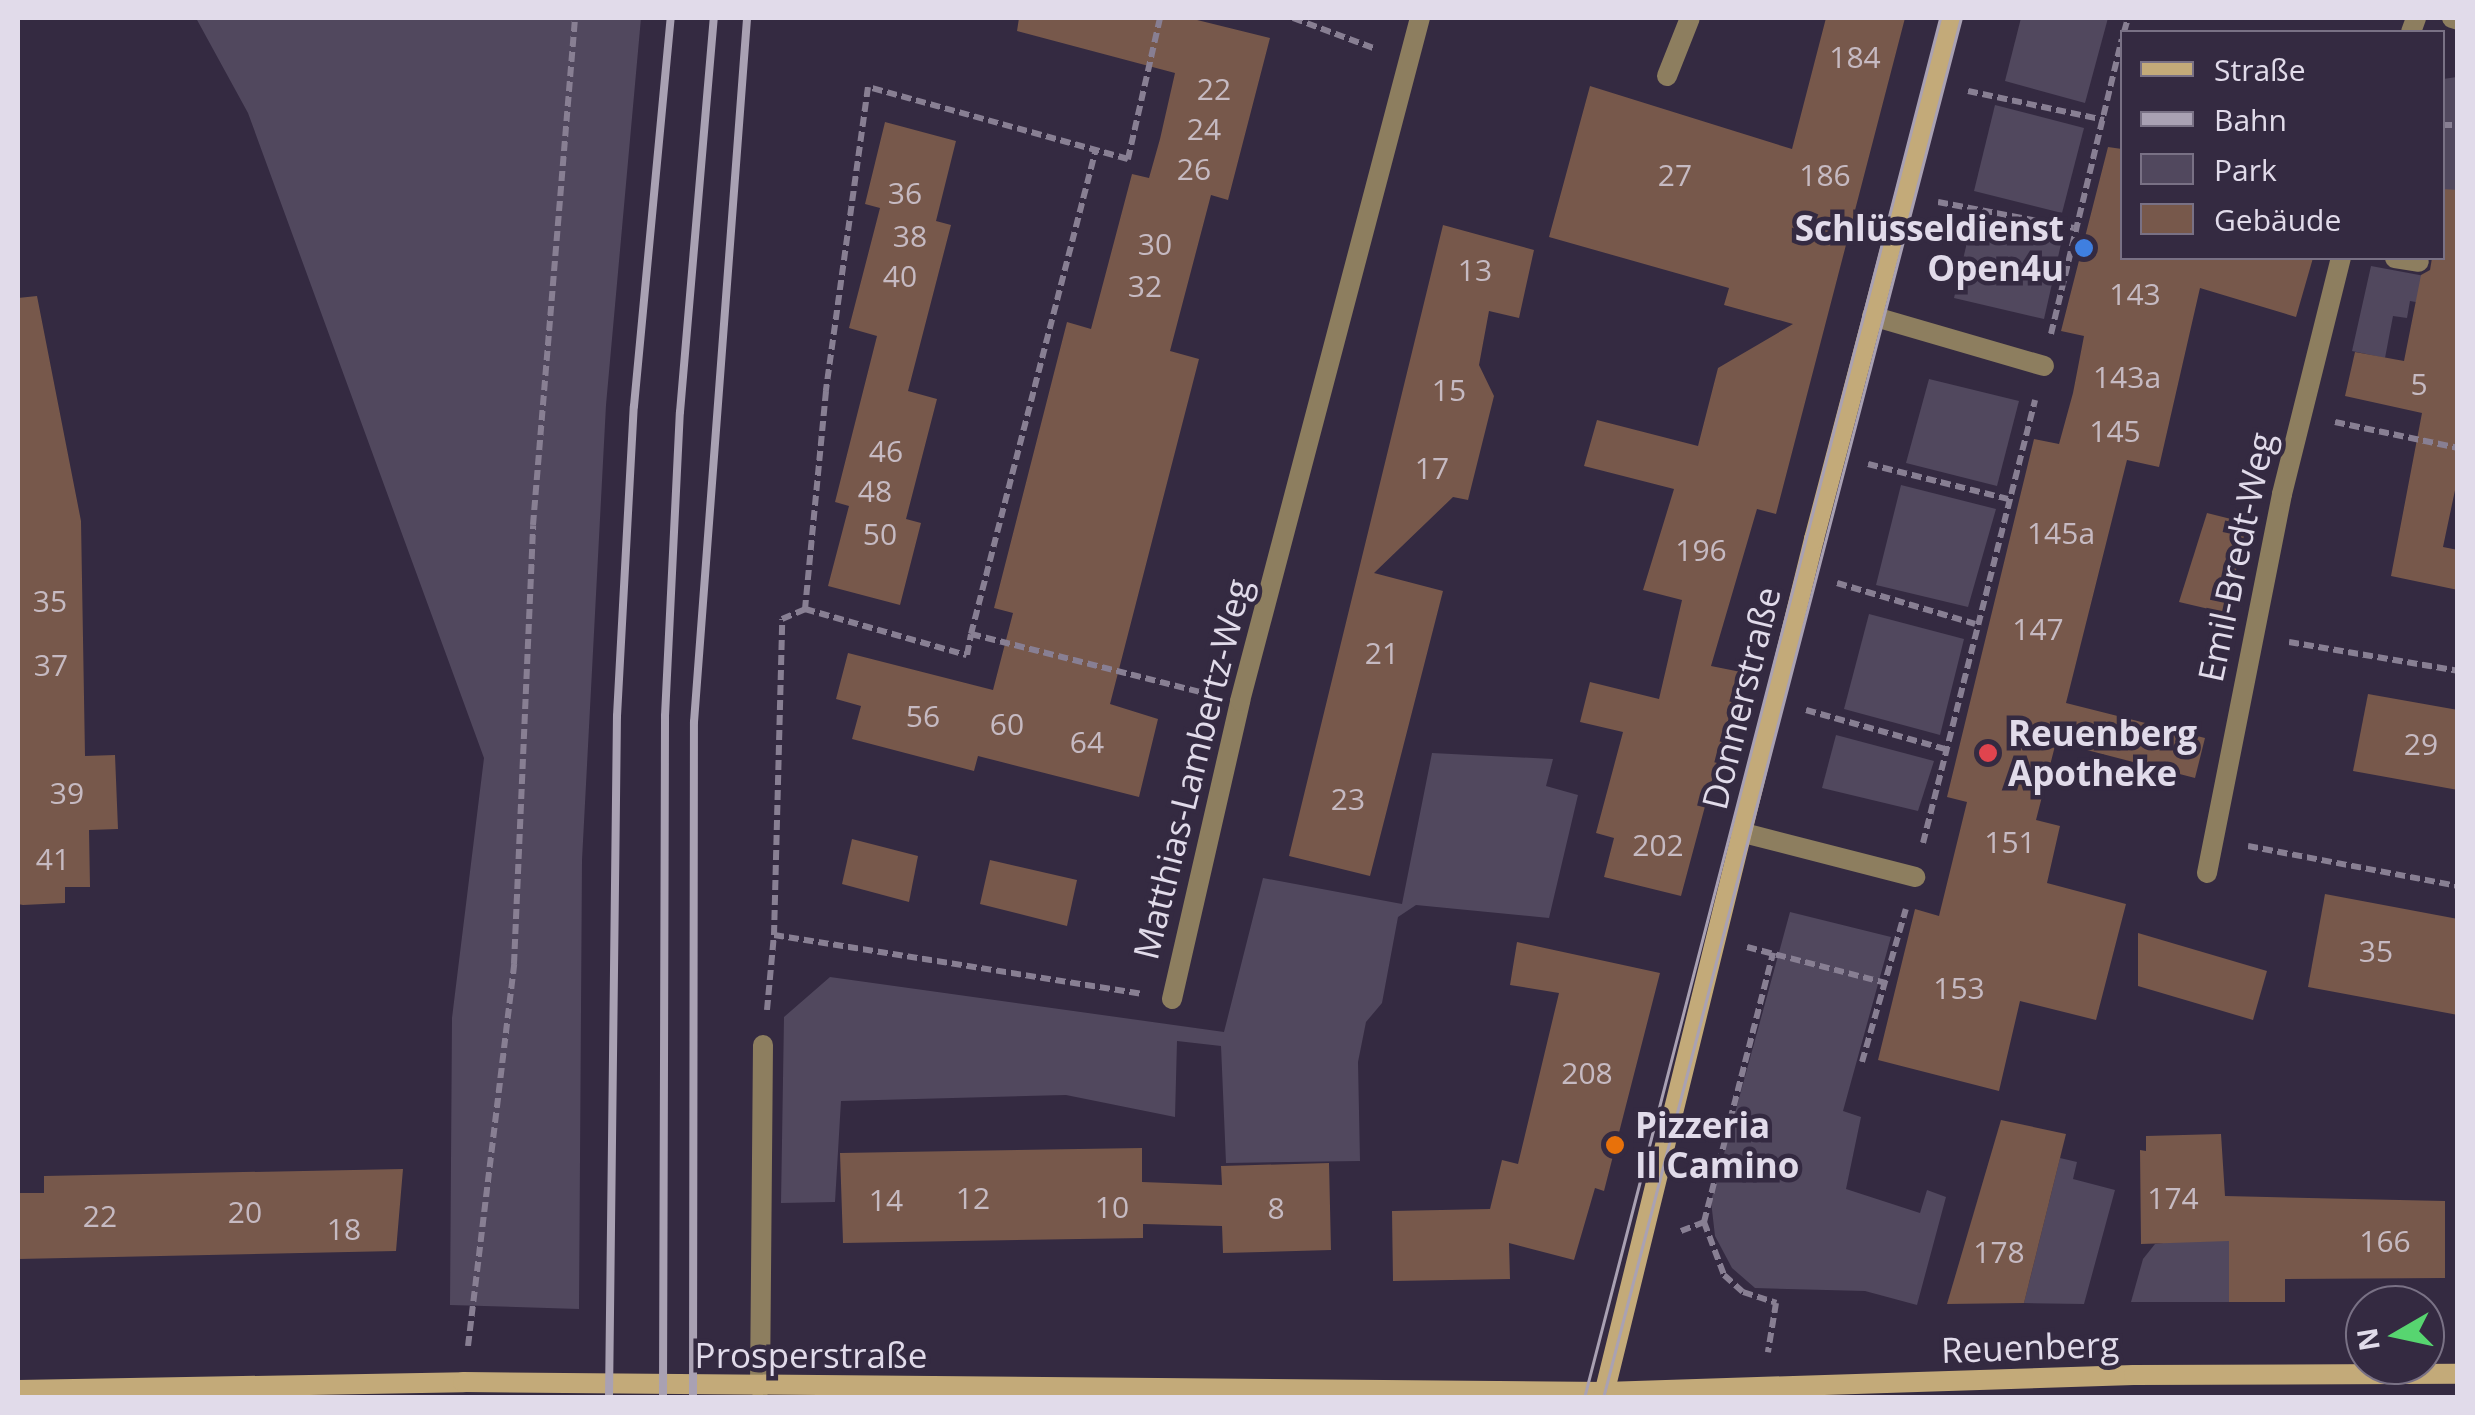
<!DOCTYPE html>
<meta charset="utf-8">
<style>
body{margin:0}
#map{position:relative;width:2475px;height:1415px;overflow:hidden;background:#342a41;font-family:"Open Sans",sans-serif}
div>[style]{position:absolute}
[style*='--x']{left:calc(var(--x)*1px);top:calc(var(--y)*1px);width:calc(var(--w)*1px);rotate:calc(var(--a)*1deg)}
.green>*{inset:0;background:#51485e}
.building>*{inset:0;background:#77584b}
.path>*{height:6px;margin-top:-3px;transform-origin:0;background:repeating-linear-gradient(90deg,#887f93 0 10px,transparent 0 15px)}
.service>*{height:20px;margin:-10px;padding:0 10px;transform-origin:10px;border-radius:10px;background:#8d7e5f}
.minor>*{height:20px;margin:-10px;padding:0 10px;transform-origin:10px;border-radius:10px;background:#8d7e5f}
.secondary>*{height:20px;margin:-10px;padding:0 10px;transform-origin:10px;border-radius:10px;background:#c3aa79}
.tram>*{height:2.5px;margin:-1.25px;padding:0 1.25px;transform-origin:1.25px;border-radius:1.25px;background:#a9a1b3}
.rail>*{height:8px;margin:-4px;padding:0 4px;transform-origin:4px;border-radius:4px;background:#a9a1b3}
.dots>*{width:28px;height:28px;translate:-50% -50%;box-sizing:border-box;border:5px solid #342a41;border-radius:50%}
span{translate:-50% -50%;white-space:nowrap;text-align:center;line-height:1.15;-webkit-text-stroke:9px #342a41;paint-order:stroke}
.number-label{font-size:30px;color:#c6bac2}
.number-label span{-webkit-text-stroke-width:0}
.poi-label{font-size:35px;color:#e1dbea;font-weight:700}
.right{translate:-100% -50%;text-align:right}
.left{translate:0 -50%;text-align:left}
.street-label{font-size:35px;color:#e1dbea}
.frame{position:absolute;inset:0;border:20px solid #e1dbea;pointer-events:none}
.legend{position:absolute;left:2120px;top:30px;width:325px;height:230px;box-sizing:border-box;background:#342a41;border:2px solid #797185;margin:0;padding:12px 18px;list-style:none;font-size:30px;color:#e1dbea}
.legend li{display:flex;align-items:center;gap:20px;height:50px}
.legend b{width:50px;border:2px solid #797185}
.north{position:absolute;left:2345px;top:1285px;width:100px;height:100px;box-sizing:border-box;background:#342a41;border:2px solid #797185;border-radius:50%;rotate:261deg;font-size:28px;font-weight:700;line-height:40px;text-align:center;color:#e1dbea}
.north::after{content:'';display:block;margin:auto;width:35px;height:45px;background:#57d570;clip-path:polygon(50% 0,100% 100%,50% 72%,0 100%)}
</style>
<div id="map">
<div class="green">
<div style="clip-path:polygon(196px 18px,641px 18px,606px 405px,582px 860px,579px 1309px,450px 1305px,452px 1018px,484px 758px,248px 113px)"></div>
<div style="clip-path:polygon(2021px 18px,2108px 18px,2085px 103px,2005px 81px)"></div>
<div style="clip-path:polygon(2457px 77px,2457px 258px,2443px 254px,2443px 79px)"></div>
<div style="clip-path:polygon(1995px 105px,2084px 128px,2062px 213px,1974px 191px)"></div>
<div style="clip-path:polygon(1972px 221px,2061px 244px,2044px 319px,1954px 298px)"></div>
<div style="clip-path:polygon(2371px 266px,2457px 282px,2457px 309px,2410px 301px,2407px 318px,2393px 316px,2385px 358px,2352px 351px)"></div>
<div style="clip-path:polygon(1929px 379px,2019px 401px,1997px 486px,1906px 463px)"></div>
<div style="clip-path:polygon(1901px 485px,1996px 509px,1968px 607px,1876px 585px)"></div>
<div style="clip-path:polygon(1869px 614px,1964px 639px,1940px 735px,1844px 709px)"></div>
<div style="clip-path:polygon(1836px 735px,1934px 761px,1918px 811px,1822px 788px)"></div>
<div style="clip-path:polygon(1432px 753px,1553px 759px,1546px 786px,1578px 795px,1549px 918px,1416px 905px,1398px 917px,1382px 1003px,1366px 1022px,1358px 1062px,1360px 1161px,1226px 1163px,1221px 1046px,1177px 1041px,1175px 1117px,1066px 1095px,841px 1101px,835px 1202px,781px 1203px,784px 1017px,830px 977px,1224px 1032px,1263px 878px,1402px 904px)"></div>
<div style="clip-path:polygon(1790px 912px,1891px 937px,1843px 1111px,1861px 1117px,1846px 1189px,1920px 1213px,1927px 1190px,1946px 1197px,1917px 1305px,1865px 1291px,1755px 1288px,1732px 1268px,1715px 1236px,1711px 1201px)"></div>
<div style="clip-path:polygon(2060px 1158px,2077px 1162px,2073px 1179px,2115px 1190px,2084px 1304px,2024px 1303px)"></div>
<div style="clip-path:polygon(2229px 1235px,2229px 1302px,2131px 1302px,2143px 1259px,2155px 1244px)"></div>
</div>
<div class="building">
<div style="clip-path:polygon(1019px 18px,1189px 18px,1270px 38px,1228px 200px,1211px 195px,1170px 351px,1199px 359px,1110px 704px,1158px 719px,1139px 797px,978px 756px,974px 771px,852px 739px,861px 706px,836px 699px,848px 653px,993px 690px,1013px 613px,994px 608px,1067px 322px,1091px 329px,1132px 174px,1149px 178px,1160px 139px,1175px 73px,1017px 31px)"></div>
<div style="clip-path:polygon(1826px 18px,1905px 18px,1776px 514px,1757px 509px,1711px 666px,1741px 672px,1681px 896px,1604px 877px,1614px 838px,1596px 833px,1623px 732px,1580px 722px,1590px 682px,1659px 699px,1682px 600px,1643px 590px,1674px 489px,1584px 466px,1597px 420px,1698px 446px,1718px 368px,1793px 324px,1724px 305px,1729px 288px,1549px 237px,1590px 86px,1792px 149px)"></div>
<div style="clip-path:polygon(885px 122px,956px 141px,936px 221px,951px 225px,908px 391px,937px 399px,906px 519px,921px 523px,900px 605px,828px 586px,849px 506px,835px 502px,877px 336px,849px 328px,880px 208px,865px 204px)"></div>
<div style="clip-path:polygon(2108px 147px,2122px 149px,2122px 258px,2313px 258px,2296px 317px,2200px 288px,2159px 467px,2127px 460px,2066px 703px,2205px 738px,2195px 778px,2056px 742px,2036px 820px,2060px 826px,2047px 883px,2126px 904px,2096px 1020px,2020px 1001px,1999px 1091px,1878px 1060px,1915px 909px,1939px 916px,1967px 802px,1947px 797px,2034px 439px,2059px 444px,2073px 393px,2084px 336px,2061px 331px)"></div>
<div style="clip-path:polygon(2442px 189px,2458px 190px,2458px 476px,2443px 547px,2458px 550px,2458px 590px,2391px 576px,2422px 413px,2345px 396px,2355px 352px,2404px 361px,2421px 275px,2430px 270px,2432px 258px,2442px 258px)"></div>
<div style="clip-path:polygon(1443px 225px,1534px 250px,1519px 318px,1489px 311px,1479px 365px,1494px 396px,1468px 500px,1453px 497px,1374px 573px,1443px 591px,1370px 876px,1289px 856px)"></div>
<div style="clip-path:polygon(37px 296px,81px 521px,85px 756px,115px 755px,118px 829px,89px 830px,90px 887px,65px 887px,65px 903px,23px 905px,18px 904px,18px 298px)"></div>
<div style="clip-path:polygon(2207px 513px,2247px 523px,2226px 613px,2179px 602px)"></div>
<div style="clip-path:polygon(2368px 694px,2458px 710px,2458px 790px,2353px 771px)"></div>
<div style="clip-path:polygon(852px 839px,918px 856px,909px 902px,842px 884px)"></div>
<div style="clip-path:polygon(990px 860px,1077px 880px,1067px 926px,980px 904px)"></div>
<div style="clip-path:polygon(2325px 894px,2458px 919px,2458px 1015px,2308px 987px)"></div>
<div style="clip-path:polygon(2138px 933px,2267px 971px,2253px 1020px,2138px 986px)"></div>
<div style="clip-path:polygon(1517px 942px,1660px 973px,1604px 1191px,1595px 1188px,1574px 1260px,1509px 1243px,1510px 1279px,1393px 1281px,1392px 1211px,1490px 1209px,1502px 1160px,1518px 1164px,1559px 993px,1510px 985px)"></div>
<div style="clip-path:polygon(2001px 1120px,2066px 1134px,2024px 1303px,1947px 1304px)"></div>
<div style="clip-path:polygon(2221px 1134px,2225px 1196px,2445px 1201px,2445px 1278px,2285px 1279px,2285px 1302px,2229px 1302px,2229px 1241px,2141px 1244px,2140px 1150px,2146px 1151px,2146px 1136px)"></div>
<div style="clip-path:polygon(1142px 1148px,1142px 1182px,1222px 1185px,1221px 1166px,1329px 1163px,1331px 1250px,1223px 1253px,1222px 1226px,1143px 1224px,1143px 1238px,843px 1243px,840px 1153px)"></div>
<div style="clip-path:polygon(403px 1169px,396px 1251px,18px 1259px,18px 1193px,44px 1193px,44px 1176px)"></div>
</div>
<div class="path">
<div style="--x:1160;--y:18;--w:145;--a:102.8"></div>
<div style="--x:1128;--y:159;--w:270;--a:-164.5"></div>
<div style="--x:868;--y:87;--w:307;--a:97.9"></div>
<div style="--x:826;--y:391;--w:219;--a:95.5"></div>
<div style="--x:805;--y:609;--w:168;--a:15.9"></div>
<div style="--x:967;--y:655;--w:21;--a:-79"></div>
<div style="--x:971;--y:634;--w:241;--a:14.2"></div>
<div style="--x:1293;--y:18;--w:89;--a:20.5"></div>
<div style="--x:2124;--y:32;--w:15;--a:-74"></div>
<div style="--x:1968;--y:91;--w:139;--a:12"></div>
<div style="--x:2442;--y:125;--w:16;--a:0"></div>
<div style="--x:1938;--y:202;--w:138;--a:10.8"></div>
<div style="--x:2051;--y:334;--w:303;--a:-76.5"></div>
<div style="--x:2335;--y:422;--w:126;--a:11.9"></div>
<div style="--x:1868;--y:464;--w:144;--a:14"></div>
<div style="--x:1837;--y:583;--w:144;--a:16.5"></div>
<div style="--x:971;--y:634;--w:501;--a:-75.55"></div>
<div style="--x:2289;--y:642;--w:171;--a:9.7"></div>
<div style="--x:1806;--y:710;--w:144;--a:15.7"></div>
<div style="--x:1923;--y:843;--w:457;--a:-75.8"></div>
<div style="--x:2248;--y:846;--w:214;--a:10.8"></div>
<div style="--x:774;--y:935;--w:316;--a:-88.5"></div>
<div style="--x:782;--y:619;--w:25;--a:-23"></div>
<div style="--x:1747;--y:947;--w:144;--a:14.5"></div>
<div style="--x:767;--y:1010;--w:75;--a:-84.7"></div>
<div style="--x:774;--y:935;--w:372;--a:9.1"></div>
<div style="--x:1862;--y:1062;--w:159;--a:-74"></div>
<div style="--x:1704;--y:1222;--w:278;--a:-75.6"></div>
<div style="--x:1681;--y:1231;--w:25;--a:-21"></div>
<div style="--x:1704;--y:1222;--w:57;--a:69.3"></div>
<div style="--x:1724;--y:1275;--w:25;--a:42"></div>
<div style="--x:1743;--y:1292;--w:35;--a:18"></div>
<div style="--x:1776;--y:1303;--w:50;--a:99.3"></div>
<div style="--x:468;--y:1346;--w:385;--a:-83.1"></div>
<div style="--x:514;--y:964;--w:439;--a:-87.5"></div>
<div style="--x:533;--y:525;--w:509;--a:-85.26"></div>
</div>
<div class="service">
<div style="--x:1667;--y:76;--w:62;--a:-68.4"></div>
<div style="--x:2395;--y:258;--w:24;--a:9"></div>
<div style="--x:1872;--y:316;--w:179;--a:16.2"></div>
<div style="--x:1740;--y:832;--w:181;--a:14.4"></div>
</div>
<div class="minor">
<div style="--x:2452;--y:18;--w:6;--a:18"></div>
<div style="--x:2411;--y:32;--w:15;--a:-70"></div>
<div style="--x:2207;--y:873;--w:386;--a:-78.8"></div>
<div style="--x:2282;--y:494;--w:243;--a:-76"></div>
<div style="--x:1172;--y:999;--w:306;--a:-77.1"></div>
<div style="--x:1240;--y:701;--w:706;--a:-75.24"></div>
<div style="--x:760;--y:1388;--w:343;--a:-89.5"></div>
</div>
<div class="secondary">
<div style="--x:18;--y:1390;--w:445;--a:-1"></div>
<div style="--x:463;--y:1382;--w:1142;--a:0.5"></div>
<div style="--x:1605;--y:1392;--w:529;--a:-1.84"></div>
<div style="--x:2134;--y:1375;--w:324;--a:-0.2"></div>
<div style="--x:1603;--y:1398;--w:885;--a:-76.2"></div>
<div style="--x:1814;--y:539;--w:539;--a:-75.27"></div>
</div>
<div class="tram">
<div style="--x:1584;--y:1398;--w:1425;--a:-75.53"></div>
<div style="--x:1603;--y:1398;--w:1426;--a:-75.46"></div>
</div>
<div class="rail">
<div style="--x:609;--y:1398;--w:682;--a:-89.33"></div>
<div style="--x:617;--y:716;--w:310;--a:-86.9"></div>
<div style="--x:634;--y:406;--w:390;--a:-84.6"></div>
<div style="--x:663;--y:1398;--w:682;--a:-89.83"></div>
<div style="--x:665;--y:716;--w:304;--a:-87.2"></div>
<div style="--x:680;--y:412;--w:395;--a:-85.1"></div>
<div style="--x:693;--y:1398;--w:676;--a:-89.92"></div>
<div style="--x:694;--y:722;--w:706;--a:-85.69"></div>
</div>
<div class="dots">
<div style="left:2084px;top:248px;background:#3f7fe0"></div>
<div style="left:1988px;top:753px;background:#e0444e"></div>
<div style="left:1615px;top:1145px;background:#e8710a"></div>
</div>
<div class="number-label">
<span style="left:1855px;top:57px">184</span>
<span style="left:1214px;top:89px">22</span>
<span style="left:1204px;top:129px">24</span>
<span style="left:1194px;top:169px">26</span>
<span style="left:1675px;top:175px">27</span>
<span style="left:1825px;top:175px">186</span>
<span style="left:905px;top:193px">36</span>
<span style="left:910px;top:236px">38</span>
<span style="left:1155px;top:244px">30</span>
<span style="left:1475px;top:270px">13</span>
<span style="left:900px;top:276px">40</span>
<span style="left:1145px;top:286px">32</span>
<span style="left:2135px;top:294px">143</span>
<span style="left:2127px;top:377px">143a</span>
<span style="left:2419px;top:384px">5</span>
<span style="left:1449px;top:390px">15</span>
<span style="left:2115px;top:431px">145</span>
<span style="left:886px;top:451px">46</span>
<span style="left:1432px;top:468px">17</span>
<span style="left:875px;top:491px">48</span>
<span style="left:2061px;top:533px">145a</span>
<span style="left:880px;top:534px">50</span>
<span style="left:1701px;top:550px">196</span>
<span style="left:50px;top:601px">35</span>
<span style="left:2038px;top:629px">147</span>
<span style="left:1382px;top:653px">21</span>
<span style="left:51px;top:665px">37</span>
<span style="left:923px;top:716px">56</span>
<span style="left:1007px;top:724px">60</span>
<span style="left:1087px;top:742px">64</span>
<span style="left:2421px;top:744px">29</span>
<span style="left:67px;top:793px">39</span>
<span style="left:1348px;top:799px">23</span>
<span style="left:2010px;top:842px">151</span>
<span style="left:1658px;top:845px">202</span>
<span style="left:53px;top:859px">41</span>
<span style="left:2376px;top:951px">35</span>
<span style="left:1959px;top:988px">153</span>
<span style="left:1587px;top:1073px">208</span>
<span style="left:973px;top:1198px">12</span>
<span style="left:2173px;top:1198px">174</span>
<span style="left:886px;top:1200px">14</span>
<span style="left:1112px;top:1207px">10</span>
<span style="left:1276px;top:1208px">8</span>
<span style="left:245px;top:1212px">20</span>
<span style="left:100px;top:1216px">22</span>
<span style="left:344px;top:1229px">18</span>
<span style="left:2385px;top:1241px">166</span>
<span style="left:1999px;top:1252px">178</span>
</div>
<div class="poi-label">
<span class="right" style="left:2064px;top:248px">Schlüsseldienst<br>Open4u</span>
<span class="left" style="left:2008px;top:753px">Reuenberg<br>Apotheke</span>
<span class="left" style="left:1635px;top:1145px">Pizzeria<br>Il Camino</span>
</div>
<div class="street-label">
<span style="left:2236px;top:557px;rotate:-78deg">Emil-Bredt-Weg</span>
<span style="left:1741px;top:698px;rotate:-76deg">Donnerstraße</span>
<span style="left:1192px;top:769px;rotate:-76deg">Matthias-Lambertz-Weg</span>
<span style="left:2030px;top:1347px;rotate:-2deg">Reuenberg</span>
<span style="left:811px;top:1355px">Prosperstraße</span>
</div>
<div class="frame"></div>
<ul class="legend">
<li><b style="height:12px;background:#c3aa79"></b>Straße</li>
<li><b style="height:12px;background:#a9a1b3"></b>Bahn</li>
<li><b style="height:28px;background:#51485e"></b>Park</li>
<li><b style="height:28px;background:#77584b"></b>Gebäude</li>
</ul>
<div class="north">N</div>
</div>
